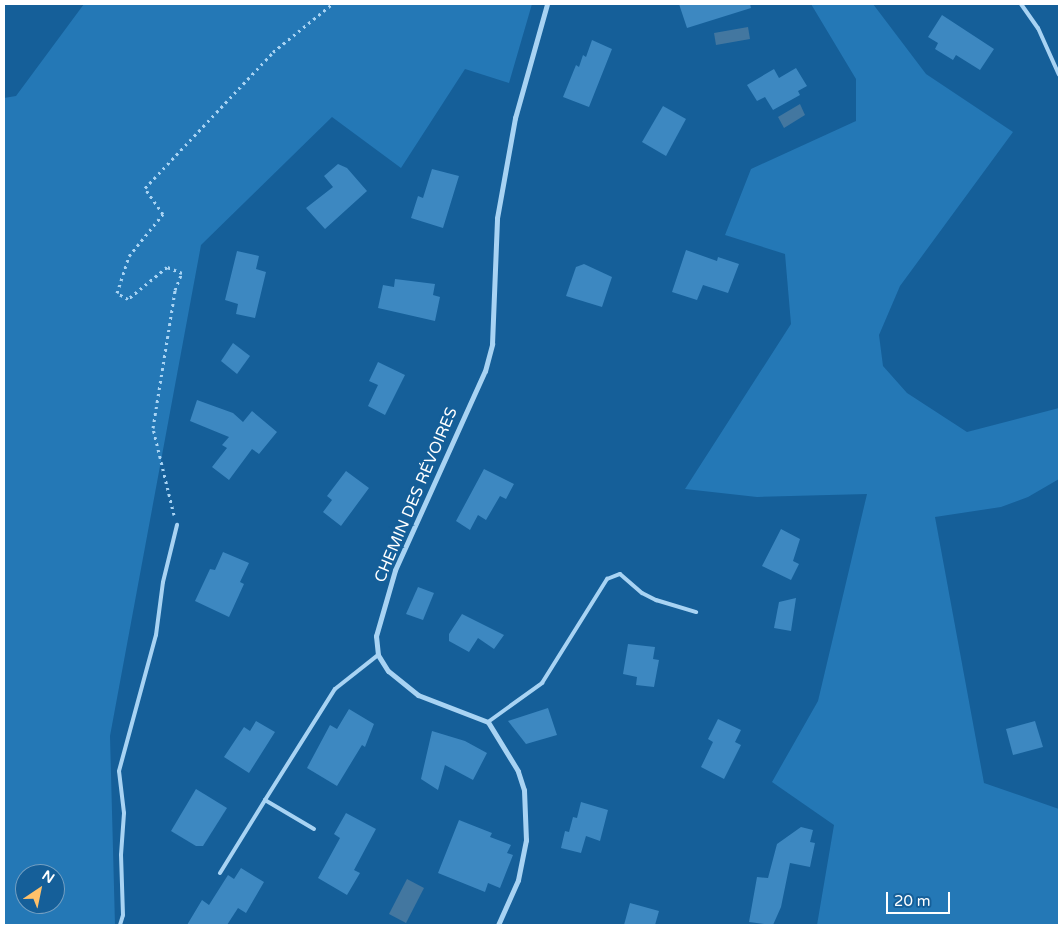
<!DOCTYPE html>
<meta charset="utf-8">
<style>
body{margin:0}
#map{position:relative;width:1063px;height:929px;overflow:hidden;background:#155f99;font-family:"Varela Round",sans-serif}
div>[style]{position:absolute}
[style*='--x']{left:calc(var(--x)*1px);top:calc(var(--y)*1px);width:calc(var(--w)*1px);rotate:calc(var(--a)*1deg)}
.green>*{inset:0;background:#2478b6}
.water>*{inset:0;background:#4377a0}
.building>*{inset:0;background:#3d88c1}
.path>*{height:3px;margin-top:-1.5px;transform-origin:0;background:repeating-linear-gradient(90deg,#a8d3f3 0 2.5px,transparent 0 6.5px)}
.lane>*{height:4px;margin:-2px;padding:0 2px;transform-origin:2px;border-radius:2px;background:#a8d3f3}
.street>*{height:5px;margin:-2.5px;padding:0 2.5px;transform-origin:2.5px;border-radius:2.5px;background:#a8d3f3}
span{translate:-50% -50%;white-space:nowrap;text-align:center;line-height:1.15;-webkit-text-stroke:5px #155f99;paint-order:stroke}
.street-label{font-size:16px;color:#fff}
.frame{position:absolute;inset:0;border:5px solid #fff;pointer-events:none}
.north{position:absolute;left:15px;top:864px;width:50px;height:50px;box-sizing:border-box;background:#155f99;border:1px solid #739fc2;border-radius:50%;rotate:34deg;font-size:14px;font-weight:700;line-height:20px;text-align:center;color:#fff}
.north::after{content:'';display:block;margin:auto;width:18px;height:22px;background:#ffc16a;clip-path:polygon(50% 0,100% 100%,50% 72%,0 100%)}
.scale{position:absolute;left:886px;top:892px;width:64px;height:22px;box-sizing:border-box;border:2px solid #fff;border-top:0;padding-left:6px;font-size:15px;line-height:18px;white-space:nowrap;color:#fff;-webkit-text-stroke:4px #155f99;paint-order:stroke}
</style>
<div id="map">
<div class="green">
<div style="clip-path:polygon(evenodd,84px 4px,532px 4px,509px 83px,465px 69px,401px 168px,332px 117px,201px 245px,110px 736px,115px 925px,4px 925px,4px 98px,16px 96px,84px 4px,25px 874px,55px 874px,55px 904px,25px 904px,25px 874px)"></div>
<div style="clip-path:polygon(811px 4px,873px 4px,926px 74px,1013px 132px,900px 286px,879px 335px,883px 366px,907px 393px,967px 432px,1059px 408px,1059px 479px,1028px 497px,1001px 507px,935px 517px,984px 783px,1059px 809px,1059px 925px,817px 925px,834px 825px,772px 782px,818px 701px,867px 494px,757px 497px,685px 489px,791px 324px,785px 254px,725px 235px,751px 169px,856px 121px,856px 79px)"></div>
</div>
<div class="water">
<div style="clip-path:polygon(748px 27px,750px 39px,716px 45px,714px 33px)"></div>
<div style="clip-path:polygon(800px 104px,805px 115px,784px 128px,778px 117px)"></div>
<div style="clip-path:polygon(407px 879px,424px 888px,406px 923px,389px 914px)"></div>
</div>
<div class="building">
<div style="clip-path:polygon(679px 4px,750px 4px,751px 8px,687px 28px)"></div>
<div style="clip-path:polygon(942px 15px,994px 49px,980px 70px,956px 55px,953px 60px,935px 49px,938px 43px,928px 37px)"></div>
<div style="clip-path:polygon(592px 40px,612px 49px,589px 107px,563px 97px,576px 65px,579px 67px,583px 55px,586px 57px)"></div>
<div style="clip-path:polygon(796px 68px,807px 86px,798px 91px,800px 95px,773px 110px,765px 97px,757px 101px,747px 85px,774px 69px,779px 78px)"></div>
<div style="clip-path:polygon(663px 106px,686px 119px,666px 156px,642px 142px)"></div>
<div style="clip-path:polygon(338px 164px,347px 168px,367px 191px,325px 229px,306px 208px,333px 187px,324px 176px)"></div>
<div style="clip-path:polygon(432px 169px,459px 176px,443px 228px,411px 218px,418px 196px,423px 198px)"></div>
<div style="clip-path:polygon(686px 250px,717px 261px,718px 257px,739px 264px,728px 293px,703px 285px,697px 300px,672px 292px)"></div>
<div style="clip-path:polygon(237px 251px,259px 256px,256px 269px,266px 272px,255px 318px,236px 314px,238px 304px,225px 300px)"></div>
<div style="clip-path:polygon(584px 264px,612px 277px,602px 307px,566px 296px,576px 267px)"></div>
<div style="clip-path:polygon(395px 279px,435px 284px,433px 295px,440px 297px,435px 321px,378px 308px,383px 285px,394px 287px)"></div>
<div style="clip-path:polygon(233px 343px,250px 356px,237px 374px,221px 361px)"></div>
<div style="clip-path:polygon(378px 362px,405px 375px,385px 415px,368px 406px,378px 385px,369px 381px)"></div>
<div style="clip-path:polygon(197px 400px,233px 413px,243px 422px,252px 411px,277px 432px,259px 454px,252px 449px,229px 480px,212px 467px,227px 448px,222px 445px,229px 437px,190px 421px)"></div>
<div style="clip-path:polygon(484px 469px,514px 484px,506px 499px,500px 496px,486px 520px,478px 515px,470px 530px,456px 521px)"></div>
<div style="clip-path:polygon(346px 471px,369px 488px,341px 526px,323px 512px,332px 500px,327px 496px)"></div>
<div style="clip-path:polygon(781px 529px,800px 539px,793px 561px,799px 564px,791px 580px,762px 566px)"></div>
<div style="clip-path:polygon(223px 552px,249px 563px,240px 582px,244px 584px,229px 617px,195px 601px,210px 569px,215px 570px)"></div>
<div style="clip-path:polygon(418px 587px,434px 593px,423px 620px,406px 614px)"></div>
<div style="clip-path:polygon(796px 598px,791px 631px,774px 628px,779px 602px)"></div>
<div style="clip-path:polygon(462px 614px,504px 635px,494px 649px,478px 638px,469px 652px,449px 641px,449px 634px)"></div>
<div style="clip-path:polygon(628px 644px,655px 647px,653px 659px,659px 660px,654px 687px,636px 685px,637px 677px,623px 674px)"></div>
<div style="clip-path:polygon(548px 708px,557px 735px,526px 744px,508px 721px)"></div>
<div style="clip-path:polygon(349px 709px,374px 724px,365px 747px,362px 745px,337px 786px,307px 768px,330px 725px,337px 729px)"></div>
<div style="clip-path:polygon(718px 719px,741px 730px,735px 742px,741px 745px,724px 779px,701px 767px,713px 742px,708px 739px)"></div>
<div style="clip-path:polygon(256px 721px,275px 732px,249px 773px,224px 757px,244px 727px,250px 731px)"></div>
<div style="clip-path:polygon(1035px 721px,1043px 747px,1013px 755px,1006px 729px)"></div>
<div style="clip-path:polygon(432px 731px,465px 741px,487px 753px,473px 780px,445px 765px,438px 790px,421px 779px)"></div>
<div style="clip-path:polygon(196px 789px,227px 808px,203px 846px,196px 846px,171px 831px)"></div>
<div style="clip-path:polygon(581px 802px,608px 810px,600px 841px,586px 836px,581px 853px,561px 848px,565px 831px,569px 832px,573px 817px,577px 818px)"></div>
<div style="clip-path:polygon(346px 813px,376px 829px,354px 870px,360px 873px,347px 895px,318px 878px,340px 838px,334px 834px)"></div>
<div style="clip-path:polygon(459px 820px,492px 833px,490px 837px,511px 845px,507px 853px,513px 855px,500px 888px,488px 883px,485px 892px,438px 873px)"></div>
<div style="clip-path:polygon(801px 827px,813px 830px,810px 842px,815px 843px,810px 867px,790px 863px,781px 907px,773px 925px,749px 922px,757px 877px,768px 878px,777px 844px)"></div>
<div style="clip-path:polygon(241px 868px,264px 882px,246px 913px,238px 908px,227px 925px,187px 925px,202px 900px,209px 905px,228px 875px,234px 879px)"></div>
<div style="clip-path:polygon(630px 903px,659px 911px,655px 925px,624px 925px)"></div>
</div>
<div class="path">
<div style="--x:174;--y:515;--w:89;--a:-103.6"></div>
<div style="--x:153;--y:428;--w:140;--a:-80.9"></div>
<div style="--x:175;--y:290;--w:18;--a:-68"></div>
<div style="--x:182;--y:273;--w:16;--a:-158"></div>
<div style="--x:167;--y:267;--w:50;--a:140.6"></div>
<div style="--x:128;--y:299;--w:13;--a:-151"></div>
<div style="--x:117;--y:293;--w:39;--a:-72"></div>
<div style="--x:129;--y:256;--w:54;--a:-51"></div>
<div style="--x:163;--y:214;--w:32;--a:-125"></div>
<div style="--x:145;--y:188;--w:187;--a:-46.7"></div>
<div style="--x:273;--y:52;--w:76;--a:-39.1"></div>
</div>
<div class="lane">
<div style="--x:1021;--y:4;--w:29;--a:55"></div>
<div style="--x:1038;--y:28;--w:51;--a:65.9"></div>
<div style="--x:488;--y:722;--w:67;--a:-35.8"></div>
<div style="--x:542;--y:683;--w:123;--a:-58"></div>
<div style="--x:607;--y:579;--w:14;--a:-21"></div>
<div style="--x:620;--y:574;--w:29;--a:41"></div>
<div style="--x:642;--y:593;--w:16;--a:27"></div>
<div style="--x:656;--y:600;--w:42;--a:16.7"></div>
<div style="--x:314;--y:829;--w:57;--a:-149.4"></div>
<div style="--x:265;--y:800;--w:131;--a:-57.8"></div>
<div style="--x:335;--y:689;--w:55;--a:-38.3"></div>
<div style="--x:220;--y:873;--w:86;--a:-58.3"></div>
<div style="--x:120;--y:925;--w:10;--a:-73"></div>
<div style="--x:123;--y:915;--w:60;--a:-91.9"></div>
<div style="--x:121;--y:855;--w:42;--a:-85.9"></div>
<div style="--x:124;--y:813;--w:42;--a:-96.8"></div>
<div style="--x:119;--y:771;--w:141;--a:-74.8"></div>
<div style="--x:156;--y:635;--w:53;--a:-82.5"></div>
<div style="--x:163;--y:582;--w:59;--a:-76.2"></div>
</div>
<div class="street">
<div style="--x:498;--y:925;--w:49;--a:-66"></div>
<div style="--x:518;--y:880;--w:41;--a:-78.7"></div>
<div style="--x:526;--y:840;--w:50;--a:-92.3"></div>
<div style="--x:524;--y:790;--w:20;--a:-108"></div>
<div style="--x:518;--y:771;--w:57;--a:-121.5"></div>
<div style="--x:488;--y:722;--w:75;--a:-158.9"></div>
<div style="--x:418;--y:695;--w:38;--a:-141"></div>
<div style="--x:388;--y:671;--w:19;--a:-122"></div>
<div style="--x:378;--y:655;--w:19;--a:-96"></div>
<div style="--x:376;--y:636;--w:69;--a:-73.9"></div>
<div style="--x:395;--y:570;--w:218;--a:-65.7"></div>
<div style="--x:485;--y:371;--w:28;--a:-75"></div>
<div style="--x:492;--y:344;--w:126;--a:-87.7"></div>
<div style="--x:497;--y:218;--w:102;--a:-79.8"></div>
<div style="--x:515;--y:118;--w:118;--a:-74.3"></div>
</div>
<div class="street-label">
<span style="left:416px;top:495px;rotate:-67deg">CHEMIN DES RÉVOIRES</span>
</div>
<div class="frame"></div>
<div class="north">N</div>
<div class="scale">20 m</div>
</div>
